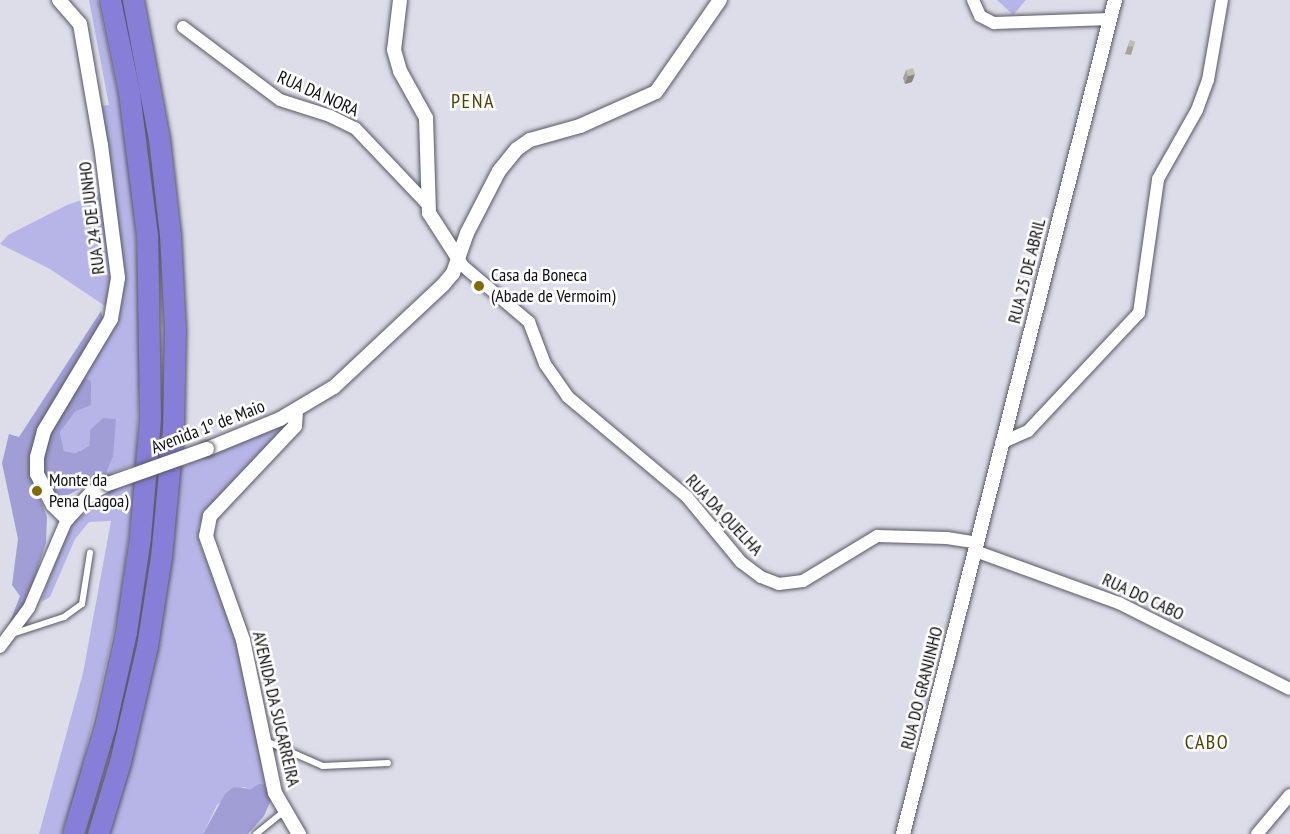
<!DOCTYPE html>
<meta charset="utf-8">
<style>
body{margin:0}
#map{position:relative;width:1290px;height:834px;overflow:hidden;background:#ddddea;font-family:"PT Sans Narrow",sans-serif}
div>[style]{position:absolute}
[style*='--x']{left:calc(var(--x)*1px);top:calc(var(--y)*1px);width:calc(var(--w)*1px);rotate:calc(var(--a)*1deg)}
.green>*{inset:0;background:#b7b5e7}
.forest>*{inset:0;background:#a19ed6}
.roads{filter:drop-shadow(0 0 2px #575762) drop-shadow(0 0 2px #575762)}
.service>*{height:6px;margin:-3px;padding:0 3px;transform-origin:3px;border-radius:3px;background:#fff}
.minor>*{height:12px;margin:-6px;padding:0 6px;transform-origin:6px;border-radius:6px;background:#fff}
.tertiary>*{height:14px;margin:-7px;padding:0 7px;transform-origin:7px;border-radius:7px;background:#fff}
.motorway>*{height:21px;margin:-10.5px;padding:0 10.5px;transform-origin:10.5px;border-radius:10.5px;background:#867ed7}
.bridges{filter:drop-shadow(0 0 2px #575762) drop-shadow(0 0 2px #575762)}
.tertiary-bridge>*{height:14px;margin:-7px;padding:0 7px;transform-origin:7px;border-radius:7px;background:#fff}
.wall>*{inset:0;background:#a6a398}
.shaded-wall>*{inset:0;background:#87857c}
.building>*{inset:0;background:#c1beb1}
.dots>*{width:16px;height:16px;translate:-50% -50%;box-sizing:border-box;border:3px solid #fff;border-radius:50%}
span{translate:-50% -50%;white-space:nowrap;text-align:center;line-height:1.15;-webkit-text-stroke:5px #fff;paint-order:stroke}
.street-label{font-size:18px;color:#0d0d11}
.poi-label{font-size:18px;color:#0d0d11}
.left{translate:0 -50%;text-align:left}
.neighbourhood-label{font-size:20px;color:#514300;letter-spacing:1.5px}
</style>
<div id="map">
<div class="green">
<div style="clip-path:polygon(89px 0,98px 0,119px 100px,134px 207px,141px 326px,136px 464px,105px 476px,113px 457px,90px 430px,89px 446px,76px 453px,64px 451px,60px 432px,76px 411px,81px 377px,118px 319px,123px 297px,121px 241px,100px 106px,109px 105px)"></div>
<div style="clip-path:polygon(997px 0,1026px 0,1013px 15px)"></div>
<div style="clip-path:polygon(102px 193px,112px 279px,110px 299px,105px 306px,50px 269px,0 244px,8px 235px,67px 205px)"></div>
<div style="clip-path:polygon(284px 424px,281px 432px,207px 509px,199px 527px,200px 545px,239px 644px,265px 785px,251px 789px,243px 787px,217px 805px,203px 834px,108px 834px,179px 468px)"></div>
<div style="clip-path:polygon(136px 480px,119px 609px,77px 789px,61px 834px,39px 834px,83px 673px,111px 521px,89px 522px,75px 539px,50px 597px,41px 602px,64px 536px,74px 522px,110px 492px)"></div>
</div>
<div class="forest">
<div style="clip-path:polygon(101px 311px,104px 322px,33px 445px,32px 477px,47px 517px,46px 543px,28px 598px,8px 627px,20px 596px,12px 585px,18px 539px,2px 463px,9px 434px,19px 437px)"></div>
<div style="clip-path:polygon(81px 377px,91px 381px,91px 405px,76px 411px,60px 432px,64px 451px,76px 453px,89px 446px,90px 430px,103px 418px,116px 419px,113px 457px,105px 476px,68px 495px,56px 496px,49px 490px,42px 467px,43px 453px,49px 433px)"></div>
<div style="clip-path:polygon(259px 784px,265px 785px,271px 800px,264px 816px,248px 834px,203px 834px,225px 794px,234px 787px,251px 789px)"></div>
</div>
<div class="roads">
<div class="service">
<div style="--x:12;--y:634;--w:55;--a:-18.1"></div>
<div style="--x:64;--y:617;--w:22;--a:-36"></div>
<div style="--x:82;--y:604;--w:52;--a:-81.1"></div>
<div style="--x:266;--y:741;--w:62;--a:23.7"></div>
<div style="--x:323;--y:766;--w:65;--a:-2.6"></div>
<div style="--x:256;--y:834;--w:35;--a:-39"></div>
</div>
<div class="minor">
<div style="--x:973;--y:0;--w:17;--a:66"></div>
<div style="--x:980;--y:16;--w:16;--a:27"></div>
<div style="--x:994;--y:23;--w:116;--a:-2"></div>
<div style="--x:183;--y:27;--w:121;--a:37"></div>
<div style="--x:280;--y:100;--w:52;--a:17.7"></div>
<div style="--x:330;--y:116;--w:28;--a:26"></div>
<div style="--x:355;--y:128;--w:106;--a:46.5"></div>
<div style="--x:458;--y:258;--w:9;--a:58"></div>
<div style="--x:463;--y:266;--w:87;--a:40.3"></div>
<div style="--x:529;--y:322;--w:45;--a:69.1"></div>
<div style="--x:545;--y:364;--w:40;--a:55.1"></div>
<div style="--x:568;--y:397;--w:155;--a:40"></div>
<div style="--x:687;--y:497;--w:85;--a:50.3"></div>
<div style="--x:741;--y:562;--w:25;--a:37"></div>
<div style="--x:761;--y:577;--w:19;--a:21"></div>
<div style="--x:779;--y:584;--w:24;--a:-7"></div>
<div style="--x:803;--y:581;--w:87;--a:-31.3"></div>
<div style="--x:877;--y:536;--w:70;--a:1.6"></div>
<div style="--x:947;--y:538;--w:30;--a:9"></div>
<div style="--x:1001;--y:443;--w:30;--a:-24"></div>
<div style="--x:1028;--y:431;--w:162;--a:-46.8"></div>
<div style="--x:1139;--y:313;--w:135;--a:-81.9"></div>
<div style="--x:1158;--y:179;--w:79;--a:-60.5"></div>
<div style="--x:1197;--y:110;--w:32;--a:-70"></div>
<div style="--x:1208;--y:80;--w:81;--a:-80.1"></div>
<div style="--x:975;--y:551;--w:153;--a:19.9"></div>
<div style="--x:1119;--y:603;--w:191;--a:26.7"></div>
<div style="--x:0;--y:647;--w:49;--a:-53.4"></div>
<div style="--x:29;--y:608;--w:97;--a:-66.9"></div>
<div style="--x:1257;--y:834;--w:51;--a:-49.8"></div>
</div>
<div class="tertiary">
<div style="--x:59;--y:0;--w:32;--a:49"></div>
<div style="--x:80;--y:24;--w:123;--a:80.2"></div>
<div style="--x:101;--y:145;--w:134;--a:82.7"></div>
<div style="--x:118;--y:278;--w:42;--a:99.7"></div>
<div style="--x:111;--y:319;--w:131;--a:120.9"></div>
<div style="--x:44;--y:431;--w:27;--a:105"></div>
<div style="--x:37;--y:457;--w:17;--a:90"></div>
<div style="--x:37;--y:474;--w:35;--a:63"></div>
<div style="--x:53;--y:505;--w:20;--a:45"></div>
<div style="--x:67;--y:519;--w:35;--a:-47"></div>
<div style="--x:91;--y:493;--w:19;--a:-28"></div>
<div style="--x:400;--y:0;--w:50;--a:96.8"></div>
<div style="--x:394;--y:50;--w:22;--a:74"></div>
<div style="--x:400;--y:71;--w:54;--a:61"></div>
<div style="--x:426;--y:118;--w:95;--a:88.2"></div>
<div style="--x:429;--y:213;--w:54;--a:57.2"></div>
<div style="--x:296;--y:411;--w:15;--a:94"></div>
<div style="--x:295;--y:426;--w:124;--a:133.4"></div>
<div style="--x:210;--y:516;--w:20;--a:101"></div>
<div style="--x:206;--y:536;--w:110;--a:70.4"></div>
<div style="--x:243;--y:640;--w:156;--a:78.2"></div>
<div style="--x:275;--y:793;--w:48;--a:59.7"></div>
<div style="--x:207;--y:449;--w:79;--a:-22.3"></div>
<div style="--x:280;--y:419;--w:63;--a:-30.7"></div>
<div style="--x:334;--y:387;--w:149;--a:-43.1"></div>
<div style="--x:443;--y:285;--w:16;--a:-50"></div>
<div style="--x:453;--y:273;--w:42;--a:-70.7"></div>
<div style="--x:467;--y:233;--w:70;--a:-62.7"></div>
<div style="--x:499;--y:171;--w:28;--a:-51"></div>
<div style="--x:517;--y:149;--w:16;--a:-35"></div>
<div style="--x:530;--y:140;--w:52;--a:-15.6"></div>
<div style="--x:580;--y:126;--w:83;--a:-24.1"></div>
<div style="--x:656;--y:92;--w:112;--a:-55.2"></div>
<div style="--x:903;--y:834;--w:861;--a:-75.74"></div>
</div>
<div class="motorway">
<div style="--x:73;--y:834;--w:113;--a:-73.5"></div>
<div style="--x:105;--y:726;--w:96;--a:-77.4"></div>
<div style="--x:126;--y:632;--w:96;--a:-81.6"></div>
<div style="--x:140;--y:537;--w:120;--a:-85.2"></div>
<div style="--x:150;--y:417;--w:182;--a:-90.9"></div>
<div style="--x:147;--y:235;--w:144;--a:-97.2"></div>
<div style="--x:129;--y:92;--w:94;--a:-101.7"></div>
<div style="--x:98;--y:834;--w:75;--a:-73"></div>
<div style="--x:120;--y:762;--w:119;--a:-76.9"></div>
<div style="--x:147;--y:646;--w:90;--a:-81.1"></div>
<div style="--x:161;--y:557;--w:127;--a:-84.6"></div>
<div style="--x:173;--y:431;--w:101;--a:-88.9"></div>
<div style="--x:175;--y:330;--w:95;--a:-93"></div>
<div style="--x:170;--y:235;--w:97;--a:-96.5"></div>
<div style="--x:159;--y:139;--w:141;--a:-100.6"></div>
</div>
</div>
<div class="bridges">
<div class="tertiary-bridge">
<div style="--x:108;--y:484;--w:105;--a:-19.5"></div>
</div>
</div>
<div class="wall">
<div style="clip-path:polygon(1130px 40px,1135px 42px,1131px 55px,1125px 54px)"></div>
<div style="clip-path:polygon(906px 70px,912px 82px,905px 84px,903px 78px)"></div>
</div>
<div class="shaded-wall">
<div style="clip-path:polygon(915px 74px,912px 82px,905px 84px,908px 76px)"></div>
</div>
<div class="building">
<div style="clip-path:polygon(1130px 40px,1135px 42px,1134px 47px,1128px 46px)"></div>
<div style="clip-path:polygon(913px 68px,915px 74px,908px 76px,906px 70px)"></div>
</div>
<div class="dots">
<div style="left:479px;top:286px;background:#806b05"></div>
<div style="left:37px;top:491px;background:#806b05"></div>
</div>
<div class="street-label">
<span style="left:318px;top:94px;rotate:24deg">RUA DA NORA</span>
<span style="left:92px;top:218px;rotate:-97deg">RUA 24 DE JUNHO</span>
<span style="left:1027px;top:271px;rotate:-76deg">RUA 25 DE ABRIL</span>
<span style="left:208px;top:427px;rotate:-21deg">Avenida 1º de Maio</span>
<span style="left:724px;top:515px;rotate:47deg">RUA DA QUELHA</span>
<span style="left:1143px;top:597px;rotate:25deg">RUA DO CABO</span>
<span style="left:922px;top:688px;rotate:-76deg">RUA DO GRANJINHO</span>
<span style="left:276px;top:709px;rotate:77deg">AVENIDA DA SUCARREIRA</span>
</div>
<div class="poi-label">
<span class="left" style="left:491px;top:286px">Casa da Boneca<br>(Abade de Vermoim)</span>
<span class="left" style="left:49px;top:491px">Monte da<br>Pena (Lagoa)</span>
</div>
<div class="neighbourhood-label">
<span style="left:473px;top:101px">PENA</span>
<span style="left:1207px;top:742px">CABO</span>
</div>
</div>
